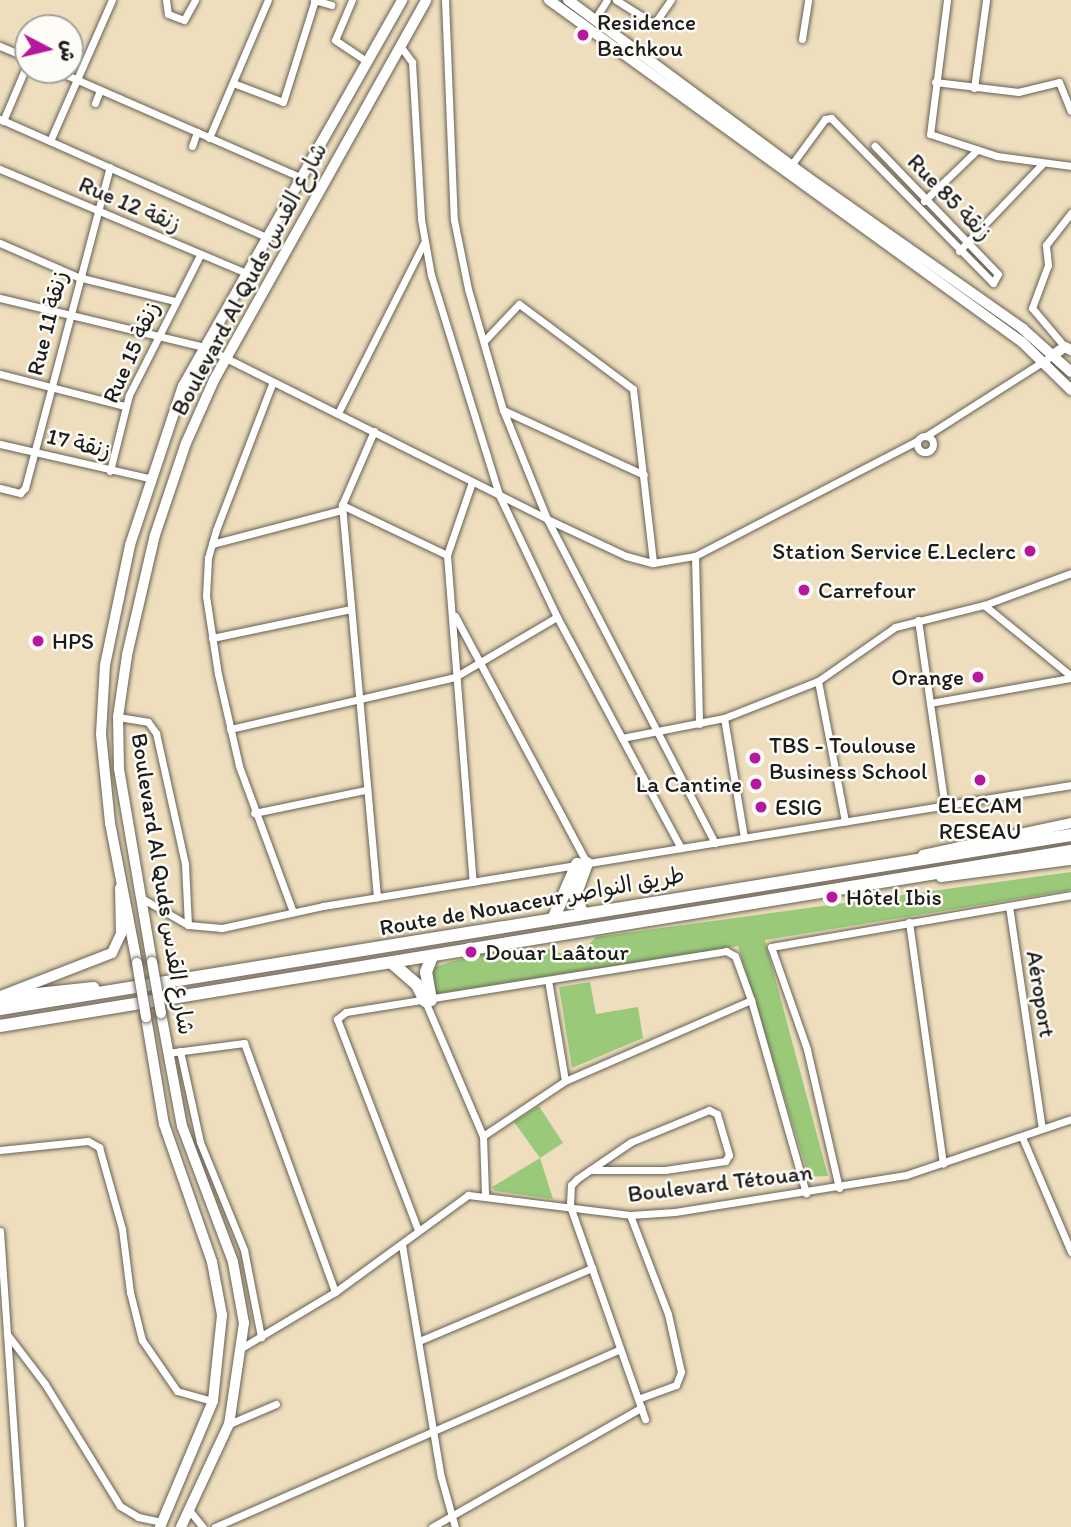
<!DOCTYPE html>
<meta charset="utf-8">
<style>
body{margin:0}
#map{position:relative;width:1071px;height:1527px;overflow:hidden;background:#eedebd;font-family:Itim,"Playpen Sans Arabic",sans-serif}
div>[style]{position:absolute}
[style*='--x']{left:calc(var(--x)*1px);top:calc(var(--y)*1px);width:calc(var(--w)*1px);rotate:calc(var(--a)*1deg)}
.green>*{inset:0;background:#9aca79}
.roads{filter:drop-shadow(0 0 2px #666054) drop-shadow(0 0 2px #666054)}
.minor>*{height:7px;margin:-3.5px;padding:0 3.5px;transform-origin:3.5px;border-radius:3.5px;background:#fff}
.minor>.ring{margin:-3.5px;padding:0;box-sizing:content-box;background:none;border:7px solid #fff;border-radius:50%}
.secondary>*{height:10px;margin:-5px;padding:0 5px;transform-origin:5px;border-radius:5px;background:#fff}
.primary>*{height:10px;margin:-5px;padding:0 5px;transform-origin:5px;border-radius:5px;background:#fff}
.trunk>*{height:12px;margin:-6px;padding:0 6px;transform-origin:6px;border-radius:6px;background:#fff}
.bridges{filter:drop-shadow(0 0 2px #666054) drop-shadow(0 0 2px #666054)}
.primary-bridge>*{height:10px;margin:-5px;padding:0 5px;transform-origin:5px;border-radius:5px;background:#fff}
.dots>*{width:19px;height:19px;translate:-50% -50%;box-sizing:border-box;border:4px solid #fdfcf7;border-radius:50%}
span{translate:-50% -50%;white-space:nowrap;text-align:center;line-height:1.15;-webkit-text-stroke:5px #fdfcf7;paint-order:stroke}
.poi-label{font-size:23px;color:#1c1c1c}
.left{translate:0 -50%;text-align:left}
.right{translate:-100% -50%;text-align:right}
.street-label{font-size:23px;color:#1c1c1c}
.north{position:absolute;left:14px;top:14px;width:70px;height:70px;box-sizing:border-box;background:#fdfcf7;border:2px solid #a3a29f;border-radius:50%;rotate:97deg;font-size:19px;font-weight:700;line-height:28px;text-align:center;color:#1c1c1c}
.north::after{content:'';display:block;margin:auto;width:24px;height:32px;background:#b5179e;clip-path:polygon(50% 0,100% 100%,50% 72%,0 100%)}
</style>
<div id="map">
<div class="green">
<div style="clip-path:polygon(1071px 872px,1071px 890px,765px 940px,828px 1176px,809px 1177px,738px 946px,435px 994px,431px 968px,491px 950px,550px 949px,565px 955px,580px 953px,596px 937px)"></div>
<div style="clip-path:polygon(590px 982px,596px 1014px,638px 1007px,643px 1038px,572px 1068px,559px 987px)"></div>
<div style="clip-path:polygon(539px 1106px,563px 1143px,540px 1158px,553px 1199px,495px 1191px,492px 1187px,540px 1158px,514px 1122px)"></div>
</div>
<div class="roads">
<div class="minor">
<div style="--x:166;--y:0;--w:14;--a:82"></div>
<div style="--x:168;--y:14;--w:17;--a:21"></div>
<div style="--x:184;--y:20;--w:23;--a:-61"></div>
<div style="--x:314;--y:0;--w:18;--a:16"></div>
<div style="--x:352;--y:0;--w:43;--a:113"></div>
<div style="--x:335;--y:40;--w:37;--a:34"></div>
<div style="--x:445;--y:0;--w:220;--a:87.7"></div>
<div style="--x:454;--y:220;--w:70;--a:78.5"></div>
<div style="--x:468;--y:289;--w:126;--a:73.9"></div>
<div style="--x:503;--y:410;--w:118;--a:68"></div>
<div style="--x:547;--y:519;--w:365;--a:62.6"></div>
<div style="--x:616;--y:0;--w:45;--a:32.3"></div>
<div style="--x:654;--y:24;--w:29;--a:-55"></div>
<div style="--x:947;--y:0;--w:135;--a:97.2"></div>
<div style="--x:930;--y:134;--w:71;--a:18.2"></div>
<div style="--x:997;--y:156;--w:75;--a:7.7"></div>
<div style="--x:595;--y:19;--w:22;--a:-58"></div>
<div style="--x:802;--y:39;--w:39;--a:-81"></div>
<div style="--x:0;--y:46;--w:30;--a:23"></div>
<div style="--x:401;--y:47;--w:19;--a:54"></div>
<div style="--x:412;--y:62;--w:157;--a:86.7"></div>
<div style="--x:421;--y:219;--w:57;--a:79.9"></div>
<div style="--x:431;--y:275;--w:230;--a:72.8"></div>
<div style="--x:499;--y:495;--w:135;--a:64.6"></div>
<div style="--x:557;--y:617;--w:262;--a:61.8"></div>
<div style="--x:55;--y:70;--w:267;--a:23.6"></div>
<div style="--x:935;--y:82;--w:84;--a:6.9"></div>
<div style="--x:1018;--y:92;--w:42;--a:-13.7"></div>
<div style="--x:1059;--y:82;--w:31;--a:68"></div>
<div style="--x:233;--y:83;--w:53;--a:20.8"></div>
<div style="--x:283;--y:102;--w:107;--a:-72.6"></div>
<div style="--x:974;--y:88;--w:89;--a:-82.2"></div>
<div style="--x:95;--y:103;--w:14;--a:-69"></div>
<div style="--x:0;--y:119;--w:291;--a:23.9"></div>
<div style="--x:3;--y:121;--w:64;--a:-67"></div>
<div style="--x:209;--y:138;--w:150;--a:-66.9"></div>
<div style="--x:50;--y:141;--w:154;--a:-66.3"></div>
<div style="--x:192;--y:146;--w:15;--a:-70"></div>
<div style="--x:792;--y:164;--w:56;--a:-53.7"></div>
<div style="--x:825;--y:119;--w:6;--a:-9"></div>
<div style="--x:831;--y:118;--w:231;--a:45.5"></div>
<div style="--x:993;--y:283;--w:10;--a:-61"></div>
<div style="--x:998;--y:274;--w:178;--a:-133.9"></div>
<div style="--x:0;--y:169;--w:267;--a:22.9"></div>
<div style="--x:924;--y:201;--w:74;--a:-43.9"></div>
<div style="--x:0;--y:243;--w:85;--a:23.6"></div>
<div style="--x:78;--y:277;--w:100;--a:13.9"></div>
<div style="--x:959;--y:251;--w:120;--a:-46.3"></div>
<div style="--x:0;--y:298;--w:210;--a:13.5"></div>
<div style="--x:204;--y:347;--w:384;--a:26.6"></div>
<div style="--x:547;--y:519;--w:87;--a:25.1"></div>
<div style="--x:626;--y:556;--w:28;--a:15"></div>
<div style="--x:653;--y:563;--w:43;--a:-9.5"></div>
<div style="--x:695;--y:556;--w:250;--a:-27.4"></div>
<div style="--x:484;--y:341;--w:51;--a:-46.6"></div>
<div style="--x:519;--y:304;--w:142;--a:36.7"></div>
<div style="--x:633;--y:389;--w:175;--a:83.4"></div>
<div style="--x:1065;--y:347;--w:51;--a:-130.2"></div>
<div style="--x:1032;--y:308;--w:46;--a:-69.6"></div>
<div style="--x:1048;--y:265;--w:20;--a:-96"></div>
<div style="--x:1046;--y:245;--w:41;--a:-52"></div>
<div style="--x:0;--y:374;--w:129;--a:14.4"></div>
<div style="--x:272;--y:384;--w:156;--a:111"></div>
<div style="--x:216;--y:530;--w:29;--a:106"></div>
<div style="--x:208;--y:558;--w:38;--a:93"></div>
<div style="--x:206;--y:596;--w:79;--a:81.3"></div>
<div style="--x:218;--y:674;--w:94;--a:77.1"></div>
<div style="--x:239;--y:766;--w:156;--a:69.7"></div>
<div style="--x:503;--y:410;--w:155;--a:24.7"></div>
<div style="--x:338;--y:413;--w:191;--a:-63.2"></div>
<div style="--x:374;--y:431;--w:81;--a:113.4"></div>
<div style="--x:342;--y:505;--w:394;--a:84.9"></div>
<div class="ring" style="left:917px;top:436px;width:9px;height:9px"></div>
<div style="--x:926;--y:436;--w:151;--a:-32.5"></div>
<div style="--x:0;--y:444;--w:153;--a:12.9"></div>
<div style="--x:110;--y:471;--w:78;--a:-76"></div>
<div style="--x:129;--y:395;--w:157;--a:-63.1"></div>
<div style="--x:472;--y:482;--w:77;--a:108.9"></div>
<div style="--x:447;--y:555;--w:328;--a:85.5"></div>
<div style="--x:0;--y:488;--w:21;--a:14"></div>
<div style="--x:20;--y:493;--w:7;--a:-45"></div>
<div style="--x:25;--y:488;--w:332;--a:-75.2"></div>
<div style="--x:342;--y:505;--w:116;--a:25.5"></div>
<div style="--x:212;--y:544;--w:134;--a:-14.7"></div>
<div style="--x:695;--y:556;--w:168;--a:88.6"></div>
<div style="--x:984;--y:605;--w:112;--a:39.2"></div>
<div style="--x:455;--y:616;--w:280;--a:61.9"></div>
<div style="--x:918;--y:620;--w:189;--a:81.8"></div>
<div style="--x:212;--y:638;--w:142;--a:-11.8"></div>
<div style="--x:818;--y:681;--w:143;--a:79.1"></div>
<div style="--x:930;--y:703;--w:143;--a:-10.1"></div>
<div style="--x:118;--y:717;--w:30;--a:9"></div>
<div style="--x:148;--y:722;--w:14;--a:54"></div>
<div style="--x:156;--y:733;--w:134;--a:77.5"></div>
<div style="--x:185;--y:864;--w:61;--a:87.2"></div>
<div style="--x:724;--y:718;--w:121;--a:80.5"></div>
<div style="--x:230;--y:729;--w:231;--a:-13"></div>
<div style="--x:455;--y:677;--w:118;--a:-30.5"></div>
<div style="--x:622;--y:738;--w:104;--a:-11.1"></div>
<div style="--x:724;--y:718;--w:101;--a:-21.5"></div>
<div style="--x:818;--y:681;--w:94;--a:-35"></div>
<div style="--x:895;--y:627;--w:92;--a:-13.9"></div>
<div style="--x:984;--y:605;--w:93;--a:-20.2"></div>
<div style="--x:254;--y:813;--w:113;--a:-11.7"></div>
<div style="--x:143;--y:899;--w:52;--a:30"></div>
<div style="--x:188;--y:925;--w:34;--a:5"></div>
<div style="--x:222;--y:928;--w:103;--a:-12.3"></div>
<div style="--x:323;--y:906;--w:758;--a:-9.19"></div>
<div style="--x:1009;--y:906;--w:225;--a:81.6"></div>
<div style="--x:909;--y:922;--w:244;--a:82"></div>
<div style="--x:548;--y:980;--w:102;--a:80.4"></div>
<div style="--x:425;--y:1001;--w:147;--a:66.8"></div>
<div style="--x:483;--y:1136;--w:58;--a:88"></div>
<div style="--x:180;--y:1051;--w:93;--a:77.6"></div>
<div style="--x:200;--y:1142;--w:117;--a:67.8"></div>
<div style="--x:244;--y:1250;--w:89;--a:78.9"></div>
<div style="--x:167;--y:1053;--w:78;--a:-7.4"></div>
<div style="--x:244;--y:1043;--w:265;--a:69.9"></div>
<div style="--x:483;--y:1136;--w:99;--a:-33.9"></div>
<div style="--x:565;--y:1081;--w:203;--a:-23.5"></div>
<div style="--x:1022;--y:1137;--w:125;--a:66.9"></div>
<div style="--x:0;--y:1150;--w:88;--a:-5.8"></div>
<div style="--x:88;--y:1141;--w:13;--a:29"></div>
<div style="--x:99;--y:1147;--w:85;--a:74.3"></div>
<div style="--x:122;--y:1229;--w:64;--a:82.8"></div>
<div style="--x:130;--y:1292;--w:49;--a:76"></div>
<div style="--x:142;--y:1340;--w:62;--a:55.5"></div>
<div style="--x:177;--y:1391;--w:37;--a:16"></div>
<div style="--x:590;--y:1170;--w:75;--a:0"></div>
<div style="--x:665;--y:1170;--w:61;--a:-8.5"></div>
<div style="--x:725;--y:1161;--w:7;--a:-56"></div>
<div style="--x:729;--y:1155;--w:43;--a:-106.3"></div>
<div style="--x:717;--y:1114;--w:9;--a:-153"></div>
<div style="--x:709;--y:1110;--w:84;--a:157.7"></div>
<div style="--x:631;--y:1142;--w:65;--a:145.6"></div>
<div style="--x:577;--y:1179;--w:8;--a:135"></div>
<div style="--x:571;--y:1185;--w:21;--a:93"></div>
<div style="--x:570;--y:1206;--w:226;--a:70.6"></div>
<div style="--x:839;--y:1188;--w:143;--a:-103"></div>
<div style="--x:807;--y:1049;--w:108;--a:-109.4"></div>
<div style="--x:771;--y:947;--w:304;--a:-9.8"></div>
<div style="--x:630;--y:1215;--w:106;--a:69"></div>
<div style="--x:668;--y:1314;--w:59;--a:77.4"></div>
<div style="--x:681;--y:1372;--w:14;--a:111"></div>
<div style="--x:676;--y:1385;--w:40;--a:159.8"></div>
<div style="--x:418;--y:1230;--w:226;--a:-111"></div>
<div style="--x:337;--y:1019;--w:11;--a:-38"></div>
<div style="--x:346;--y:1012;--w:385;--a:-9.1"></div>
<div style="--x:726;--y:951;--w:10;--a:29"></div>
<div style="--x:735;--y:956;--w:47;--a:70"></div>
<div style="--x:751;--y:1000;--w:201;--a:74.1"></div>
<div style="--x:0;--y:1231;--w:297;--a:86.1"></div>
<div style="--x:402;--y:1245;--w:235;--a:80.5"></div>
<div style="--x:441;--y:1477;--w:52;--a:74.4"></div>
<div style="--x:7;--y:1334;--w:63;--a:52.8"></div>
<div style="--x:45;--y:1384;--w:143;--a:58.4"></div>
<div style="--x:120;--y:1506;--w:21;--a:31"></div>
<div style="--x:138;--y:1517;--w:25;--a:12"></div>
<div style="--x:419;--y:1341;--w:188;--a:-22.9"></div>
<div style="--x:243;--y:1347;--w:107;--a:-30.9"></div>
<div style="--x:335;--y:1292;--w:165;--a:-36.1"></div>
<div style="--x:468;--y:1195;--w:163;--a:7"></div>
<div style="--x:630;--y:1215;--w:45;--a:-3.8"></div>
<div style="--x:675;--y:1212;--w:234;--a:-9.1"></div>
<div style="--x:906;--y:1175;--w:174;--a:-18.7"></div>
<div style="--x:229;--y:1424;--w:51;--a:-23.1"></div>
<div style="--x:189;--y:1510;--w:22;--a:51"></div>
<div style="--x:215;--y:1527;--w:442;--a:-23.7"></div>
<div style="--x:432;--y:1527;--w:241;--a:-29.7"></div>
</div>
<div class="secondary">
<div style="--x:549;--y:0;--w:584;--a:35.87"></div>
<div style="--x:1022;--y:342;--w:69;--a:44.4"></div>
<div style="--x:568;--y:0;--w:297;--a:36.5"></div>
<div style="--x:807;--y:177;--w:264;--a:35.1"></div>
<div style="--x:1023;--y:329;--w:64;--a:41.9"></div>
<div style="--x:1053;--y:355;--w:14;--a:-34"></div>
<div style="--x:1065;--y:347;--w:7;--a:27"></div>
<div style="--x:923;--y:855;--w:151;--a:-12.2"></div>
<div style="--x:941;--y:877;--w:131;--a:-7.5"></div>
</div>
<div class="primary">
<div style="--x:152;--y:962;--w:197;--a:-99.7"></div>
<div style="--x:119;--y:768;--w:51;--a:-91.1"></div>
<div style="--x:118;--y:717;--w:63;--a:-81.7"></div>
<div style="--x:127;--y:655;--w:123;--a:-76.9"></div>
<div style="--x:155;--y:535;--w:97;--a:-71.4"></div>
<div style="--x:186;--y:443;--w:69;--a:-66"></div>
<div style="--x:214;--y:380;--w:435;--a:-60.8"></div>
<div style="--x:137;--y:963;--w:143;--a:-100.9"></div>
<div style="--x:110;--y:823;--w:89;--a:-95.8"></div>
<div style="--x:101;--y:734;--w:69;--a:-86.7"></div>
<div style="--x:105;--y:665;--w:123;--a:-78.2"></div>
<div style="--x:130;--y:545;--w:168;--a:-71.6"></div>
<div style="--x:183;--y:386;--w:444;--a:-60.4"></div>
<div style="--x:1;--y:996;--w:119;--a:-21.2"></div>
<div style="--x:112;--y:953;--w:21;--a:-65"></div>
<div style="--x:121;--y:934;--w:46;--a:-91.2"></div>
<div style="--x:161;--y:1013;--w:115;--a:79.5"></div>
<div style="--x:182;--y:1126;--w:145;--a:69.4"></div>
<div style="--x:233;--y:1262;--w:62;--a:79.8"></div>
<div style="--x:244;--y:1323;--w:102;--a:98.4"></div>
<div style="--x:229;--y:1424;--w:114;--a:115"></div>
<div style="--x:146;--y:1017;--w:109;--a:80.5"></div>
<div style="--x:164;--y:1124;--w:146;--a:70.8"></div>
<div style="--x:212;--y:1262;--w:54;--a:79.3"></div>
<div style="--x:222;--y:1315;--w:86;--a:96"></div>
<div style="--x:213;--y:1401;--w:137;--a:112.8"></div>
</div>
<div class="trunk">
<div style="--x:582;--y:912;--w:17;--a:-114"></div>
<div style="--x:575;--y:896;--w:35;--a:-70"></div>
<div style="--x:554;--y:917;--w:58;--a:-66.5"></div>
<div style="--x:392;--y:963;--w:33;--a:41"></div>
<div style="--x:417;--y:985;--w:18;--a:63"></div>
<div style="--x:0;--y:998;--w:94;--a:-6.1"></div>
<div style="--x:431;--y:1000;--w:28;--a:-100"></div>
<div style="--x:426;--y:972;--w:17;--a:-69"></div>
<div style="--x:0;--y:1009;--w:1085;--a:-9.23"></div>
<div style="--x:0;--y:1026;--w:1085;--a:-9.28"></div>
</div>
</div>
<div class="bridges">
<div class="primary-bridge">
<div style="--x:152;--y:962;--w:52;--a:80"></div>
<div style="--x:137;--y:963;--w:55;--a:80.5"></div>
</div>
</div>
<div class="dots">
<div style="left:583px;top:35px;background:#b5179e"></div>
<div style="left:1030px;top:551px;background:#b5179e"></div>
<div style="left:804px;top:590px;background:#b5179e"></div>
<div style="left:38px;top:641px;background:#b5179e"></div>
<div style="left:978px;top:677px;background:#b5179e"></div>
<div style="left:755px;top:758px;background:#b5179e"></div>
<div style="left:980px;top:780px;background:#b5179e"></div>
<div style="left:756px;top:784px;background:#b5179e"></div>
<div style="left:761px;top:807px;background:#b5179e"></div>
<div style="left:832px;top:897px;background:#b5179e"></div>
<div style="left:471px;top:952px;background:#b5179e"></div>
</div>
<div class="poi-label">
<span class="left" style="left:597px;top:35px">Residence<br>Bachkou</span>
<span class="right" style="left:1016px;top:551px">Station Service E.Leclerc</span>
<span class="left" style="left:818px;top:590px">Carrefour</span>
<span class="left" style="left:52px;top:641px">HPS</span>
<span class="right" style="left:964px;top:677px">Orange</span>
<span class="left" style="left:769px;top:758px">TBS - Toulouse<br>Business School</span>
<span class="right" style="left:742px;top:784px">La Cantine</span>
<span style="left:980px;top:818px">ELECAM<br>RESEAU</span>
<span class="left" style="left:775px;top:807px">ESIG</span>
<span class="left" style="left:846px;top:897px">Hôtel Ibis</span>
<span class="left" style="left:485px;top:952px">Douar Laâtour</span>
</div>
<div class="street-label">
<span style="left:950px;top:197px;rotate:46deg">Rue 85 زنقة</span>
<span style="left:130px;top:204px;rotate:23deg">Rue 12 زنقة</span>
<span style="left:249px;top:279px;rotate:-62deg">Boulevard Al Quds شارع القدس</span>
<span style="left:47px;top:323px;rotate:-76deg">Rue 11 زنقة</span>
<span style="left:131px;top:352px;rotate:-66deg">Rue 15 زنقة</span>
<span style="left:79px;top:443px;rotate:14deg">زنقة 17</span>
<span style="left:163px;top:884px;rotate:81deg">Boulevard Al Quds شارع القدس</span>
<span style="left:532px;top:901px;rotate:-10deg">Route de Nouaceur طريق النواصر</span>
<span style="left:1041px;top:994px;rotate:81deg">Aéroport</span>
<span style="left:720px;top:1183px;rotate:-7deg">Boulevard Tétouan</span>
</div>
<div class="north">ش</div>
</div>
